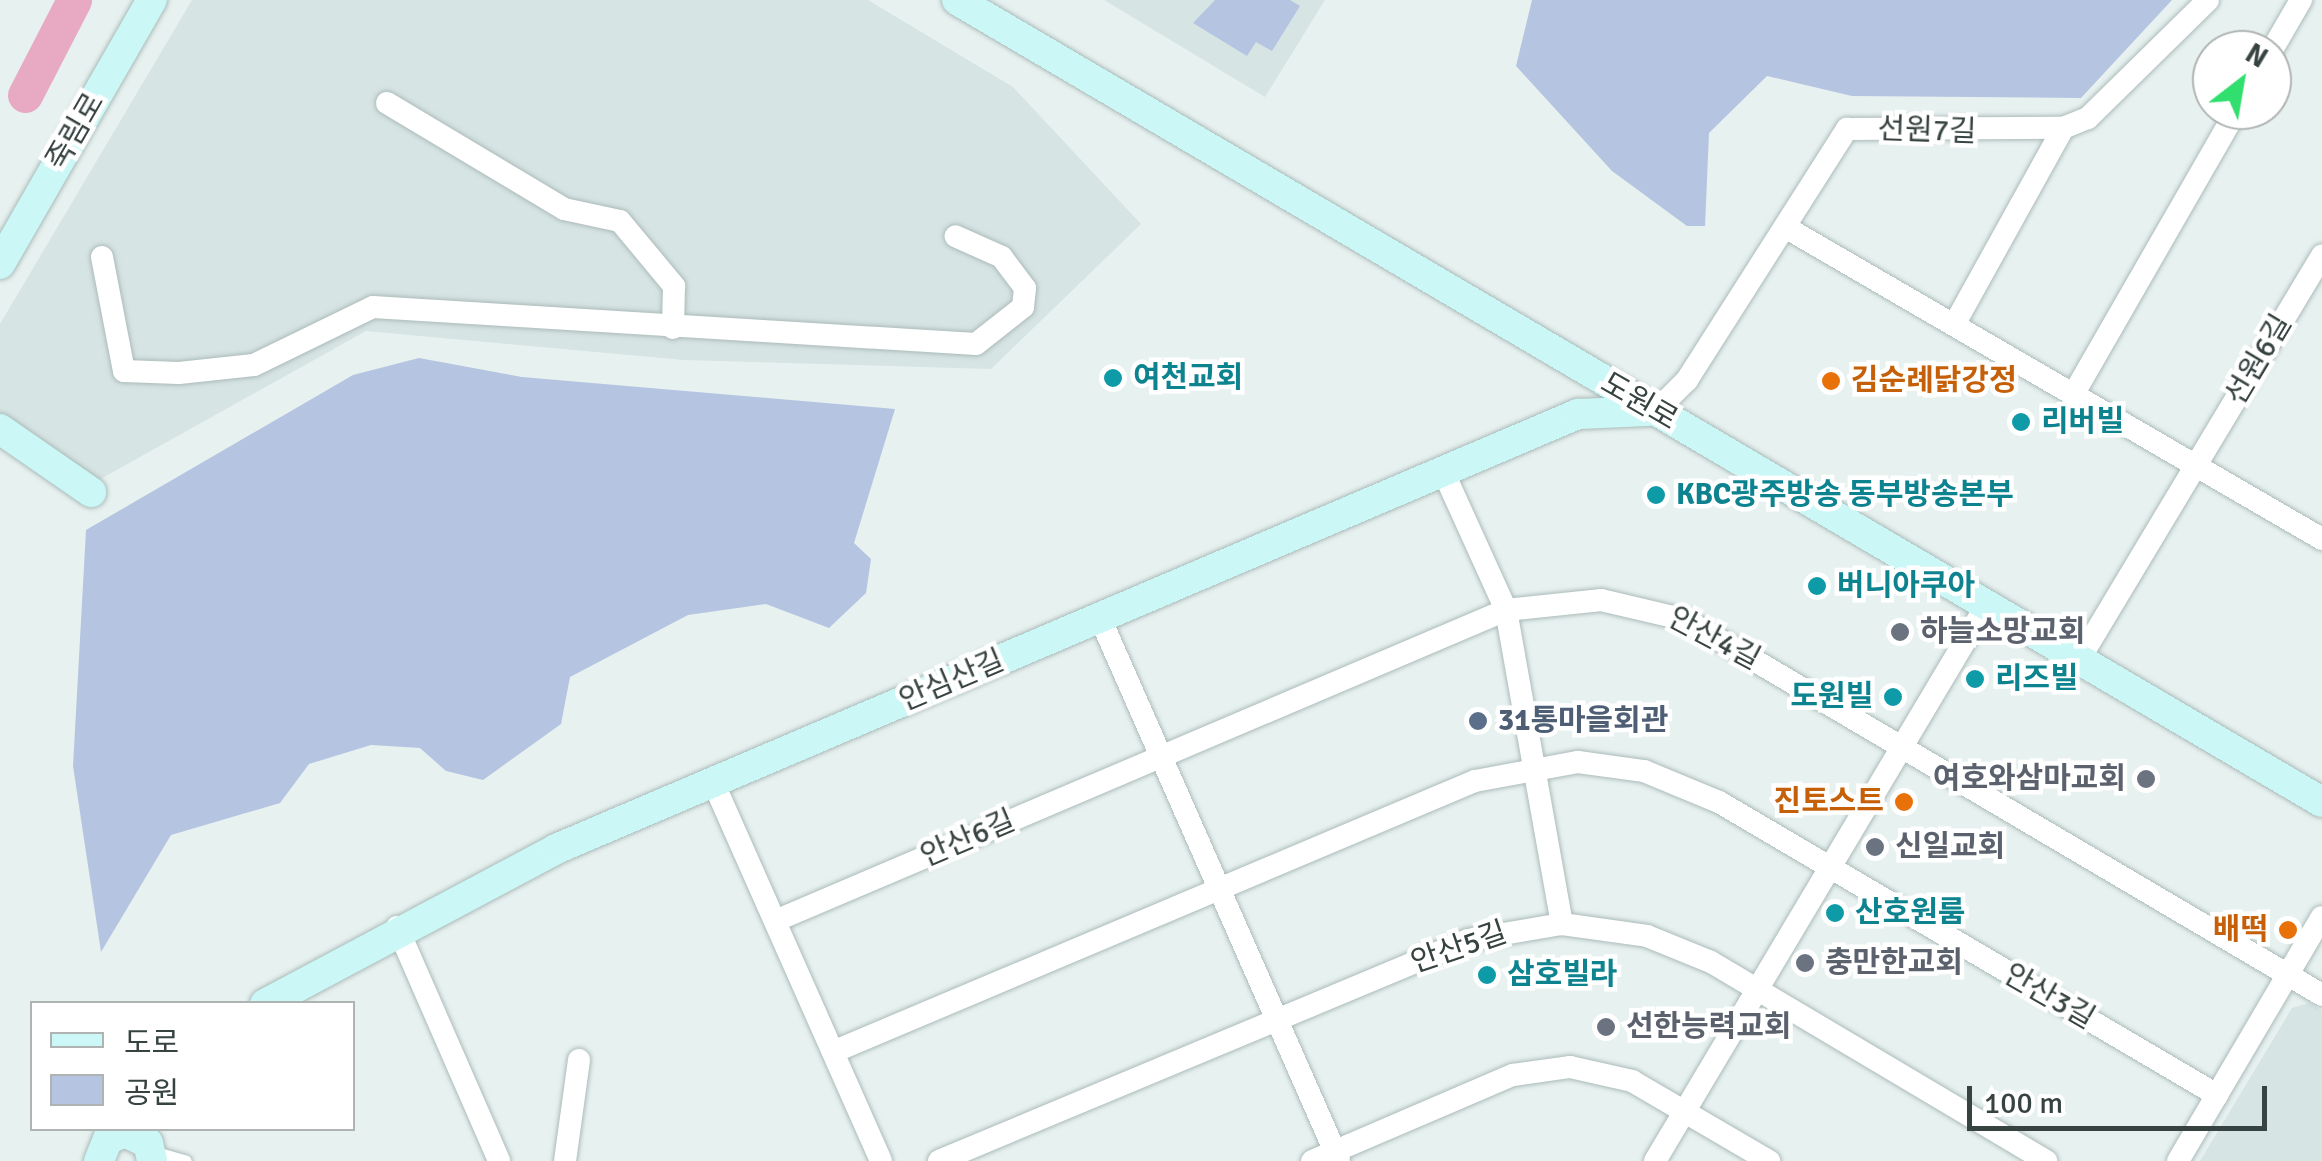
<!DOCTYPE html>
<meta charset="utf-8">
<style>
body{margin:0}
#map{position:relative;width:2322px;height:1161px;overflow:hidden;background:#e7f1f0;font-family:Signika,"Noto Sans KR",sans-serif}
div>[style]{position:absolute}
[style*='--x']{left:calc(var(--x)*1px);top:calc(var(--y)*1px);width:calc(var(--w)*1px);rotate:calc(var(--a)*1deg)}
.residential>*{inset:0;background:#d6e4e3}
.green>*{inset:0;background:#b5c4e1}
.river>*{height:35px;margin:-17.5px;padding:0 17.5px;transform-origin:17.5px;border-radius:17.5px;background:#e7aac2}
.roads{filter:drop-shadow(0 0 2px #abbbb9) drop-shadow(0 0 2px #abbbb9)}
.lane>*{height:11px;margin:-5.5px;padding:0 5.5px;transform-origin:5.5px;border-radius:5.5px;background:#fff}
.street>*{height:22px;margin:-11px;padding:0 11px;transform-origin:11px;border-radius:11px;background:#fff}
.secondary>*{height:30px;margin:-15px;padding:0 15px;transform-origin:15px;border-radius:15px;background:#cbf8f6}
.dots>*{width:28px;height:28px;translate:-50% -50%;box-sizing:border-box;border:5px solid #fff;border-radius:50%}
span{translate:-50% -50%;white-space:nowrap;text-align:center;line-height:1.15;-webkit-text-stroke:9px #fff;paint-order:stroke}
.street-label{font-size:30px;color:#374341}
.culture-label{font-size:30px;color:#0d838f;font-weight:700}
.left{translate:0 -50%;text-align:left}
.right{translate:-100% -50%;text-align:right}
.food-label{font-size:30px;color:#c56008;font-weight:700}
.worship-label{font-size:30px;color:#5b616d;font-weight:700}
.service-label{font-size:30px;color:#4e5e75;font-weight:700}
.legend{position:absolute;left:30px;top:1001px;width:325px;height:130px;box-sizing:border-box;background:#fff;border:2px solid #afb4b3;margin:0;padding:12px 18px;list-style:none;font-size:30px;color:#374341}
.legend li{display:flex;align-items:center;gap:20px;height:50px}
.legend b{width:50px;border:2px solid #afb4b3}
.north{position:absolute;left:2192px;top:30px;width:100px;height:100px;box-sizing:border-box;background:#fff;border:2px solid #afb4b3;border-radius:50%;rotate:31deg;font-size:28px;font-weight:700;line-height:40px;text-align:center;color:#374341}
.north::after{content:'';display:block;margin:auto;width:35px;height:45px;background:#30df6e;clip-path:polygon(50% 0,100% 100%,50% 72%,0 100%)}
.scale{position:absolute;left:1967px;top:1086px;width:300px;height:45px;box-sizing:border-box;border:5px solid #374341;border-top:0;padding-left:12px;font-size:30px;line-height:35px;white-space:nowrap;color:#374341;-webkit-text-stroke:8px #fff;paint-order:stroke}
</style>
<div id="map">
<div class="residential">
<div style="clip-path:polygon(192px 0,868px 0,1013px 87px,1141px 224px,991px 369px,684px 360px,366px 331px,97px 481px,0 421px,0 324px)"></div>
<div style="clip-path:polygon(1104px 0,1325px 0,1265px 97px)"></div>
<div style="clip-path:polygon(2309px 1003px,2322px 1011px,2322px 1161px,2200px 1161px,2292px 1008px)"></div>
</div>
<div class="green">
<div style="clip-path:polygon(1215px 0,1290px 0,1300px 6px,1272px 51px,1256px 42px,1247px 56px,1193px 23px)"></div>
<div style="clip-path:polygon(1532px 0,2172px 0,2081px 98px,1852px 96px,1767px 76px,1709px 133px,1705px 226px,1687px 226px,1612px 171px,1516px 66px)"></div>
<div style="clip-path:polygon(419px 358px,522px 377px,895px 409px,854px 543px,871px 559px,866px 593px,829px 628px,766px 604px,688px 615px,570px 677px,561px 724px,483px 780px,446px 771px,420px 748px,371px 745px,309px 764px,280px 803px,171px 835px,101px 952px,73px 766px,86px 530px,353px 375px)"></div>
</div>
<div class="river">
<div style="--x:25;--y:95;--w:107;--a:-62.7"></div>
</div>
<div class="roads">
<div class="lane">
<div style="--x:152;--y:1151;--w:35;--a:16"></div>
</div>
<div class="street">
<div style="--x:2272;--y:50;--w:58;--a:-59.9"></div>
<div style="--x:387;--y:103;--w:206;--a:30.9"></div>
<div style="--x:564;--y:209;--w:57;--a:12.1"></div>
<div style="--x:620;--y:221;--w:85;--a:50.3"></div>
<div style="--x:674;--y:286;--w:42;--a:91.4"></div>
<div style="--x:1785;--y:227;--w:621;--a:30.16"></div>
<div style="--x:102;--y:257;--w:116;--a:79.1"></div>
<div style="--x:124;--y:371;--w:55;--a:2.1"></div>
<div style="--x:179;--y:373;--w:75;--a:-6.1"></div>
<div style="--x:254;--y:365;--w:132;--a:-26"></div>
<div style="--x:373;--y:307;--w:604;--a:3.51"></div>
<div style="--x:976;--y:344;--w:60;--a:-38.2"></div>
<div style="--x:1023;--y:307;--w:19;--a:-84"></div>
<div style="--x:1025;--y:288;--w:39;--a:-127"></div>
<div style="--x:1002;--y:257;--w:51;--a:-155.9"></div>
<div style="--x:1954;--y:325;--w:225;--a:-61"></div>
<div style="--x:2073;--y:395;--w:329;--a:-60.1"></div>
<div style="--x:1656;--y:411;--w:44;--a:-45"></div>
<div style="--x:1687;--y:380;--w:298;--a:-57.5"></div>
<div style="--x:1847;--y:129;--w:216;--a:-0.3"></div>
<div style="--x:2063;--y:128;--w:27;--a:-22"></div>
<div style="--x:2088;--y:118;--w:168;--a:-44.5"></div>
<div style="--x:1443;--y:471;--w:153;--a:65.6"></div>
<div style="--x:1506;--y:610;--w:319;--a:79.9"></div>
<div style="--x:1100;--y:618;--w:593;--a:66.24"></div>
<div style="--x:2079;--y:660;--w:472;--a:-59"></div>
<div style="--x:714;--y:784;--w:412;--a:66.1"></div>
<div style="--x:775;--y:921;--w:794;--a:-23.05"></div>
<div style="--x:1506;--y:610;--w:96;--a:-6"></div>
<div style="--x:1601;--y:600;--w:87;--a:13.2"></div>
<div style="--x:1686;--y:620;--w:738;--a:30.52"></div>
<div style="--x:397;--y:927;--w:255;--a:66.4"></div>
<div style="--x:833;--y:1052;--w:697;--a:-22.89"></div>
<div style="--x:1475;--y:781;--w:105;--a:-10.5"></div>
<div style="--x:1578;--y:762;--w:67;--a:7.8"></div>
<div style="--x:1644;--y:771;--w:81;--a:22.5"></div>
<div style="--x:1719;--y:802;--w:578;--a:30.47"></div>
<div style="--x:565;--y:1161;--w:102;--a:-82.1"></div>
<div style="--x:939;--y:1161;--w:573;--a:-22.67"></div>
<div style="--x:1468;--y:940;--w:95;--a:-9.7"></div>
<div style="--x:1562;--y:924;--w:86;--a:8"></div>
<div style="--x:1647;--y:936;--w:69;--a:22.1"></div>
<div style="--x:1711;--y:962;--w:390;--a:30.7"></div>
<div style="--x:1312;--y:1161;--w:219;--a:-23.2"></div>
<div style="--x:1513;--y:1075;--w:58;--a:-8"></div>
<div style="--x:1570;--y:1067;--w:64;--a:12.7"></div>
<div style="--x:1632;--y:1081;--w:159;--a:30.3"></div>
<div style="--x:1655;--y:1161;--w:646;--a:-59.19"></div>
<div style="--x:2178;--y:1161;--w:283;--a:-59.5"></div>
</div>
<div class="secondary">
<div style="--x:957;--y:0;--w:1583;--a:30.44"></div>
<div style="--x:0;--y:264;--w:305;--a:-60.1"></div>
<div style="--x:0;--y:429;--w:111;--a:34.7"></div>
<div style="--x:265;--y:1004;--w:330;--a:-28"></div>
<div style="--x:556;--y:849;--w:1111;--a:-23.06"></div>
<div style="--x:1578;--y:414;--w:70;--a:-2.5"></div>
<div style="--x:99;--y:1161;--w:24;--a:-68"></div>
<div style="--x:108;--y:1139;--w:18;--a:-22"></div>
<div style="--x:125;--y:1132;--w:25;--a:26"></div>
<div style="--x:148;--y:1143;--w:18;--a:77"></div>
</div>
</div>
<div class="dots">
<div style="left:1113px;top:378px;background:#0f9aa8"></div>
<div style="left:1831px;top:381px;background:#e8710a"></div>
<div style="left:2021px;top:422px;background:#0f9aa8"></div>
<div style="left:1656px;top:495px;background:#0f9aa8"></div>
<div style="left:1817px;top:586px;background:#0f9aa8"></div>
<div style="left:1900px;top:632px;background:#6b7280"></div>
<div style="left:1975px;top:679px;background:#0f9aa8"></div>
<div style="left:1893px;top:697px;background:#0f9aa8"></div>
<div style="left:1478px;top:721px;background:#5c6f8a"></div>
<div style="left:2146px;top:779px;background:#6b7280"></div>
<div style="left:1904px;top:802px;background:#e8710a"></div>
<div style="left:1875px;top:847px;background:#6b7280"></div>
<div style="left:1835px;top:913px;background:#0f9aa8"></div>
<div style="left:2288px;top:930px;background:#e8710a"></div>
<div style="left:1805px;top:963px;background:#6b7280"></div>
<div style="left:1487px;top:975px;background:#0f9aa8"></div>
<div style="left:1606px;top:1027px;background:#6b7280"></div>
</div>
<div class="street-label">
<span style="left:1927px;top:131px;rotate:2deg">선원7길</span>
<span style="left:76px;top:132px;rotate:-60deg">죽림로</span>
<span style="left:2259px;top:360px;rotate:-59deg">선원6길</span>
<span style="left:1639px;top:402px;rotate:30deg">도원로</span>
<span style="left:1714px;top:639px;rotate:28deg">안산4길</span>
<span style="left:952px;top:681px;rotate:-23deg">안심산길</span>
<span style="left:968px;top:839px;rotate:-23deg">안산6길</span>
<span style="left:1459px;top:948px;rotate:-19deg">안산5길</span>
<span style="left:2049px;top:997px;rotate:30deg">안산3길</span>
</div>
<div class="culture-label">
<span class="left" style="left:1133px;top:378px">여천교회</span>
<span class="left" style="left:2041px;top:422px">리버빌</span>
<span class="left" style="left:1676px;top:495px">KBC광주방송 동부방송본부</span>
<span class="left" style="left:1837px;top:586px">버니아쿠아</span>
<span class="left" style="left:1995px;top:679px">리즈빌</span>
<span class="right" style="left:1873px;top:697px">도원빌</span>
<span class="left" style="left:1855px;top:913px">산호원룸</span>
<span class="left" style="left:1507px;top:975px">삼호빌라</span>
</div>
<div class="food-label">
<span class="left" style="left:1851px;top:381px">김순례닭강정</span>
<span class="right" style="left:1884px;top:802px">진토스트</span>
<span class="right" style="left:2268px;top:930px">배떡</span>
</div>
<div class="worship-label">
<span class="left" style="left:1920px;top:632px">하늘소망교회</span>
<span class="right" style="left:2126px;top:779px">여호와삼마교회</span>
<span class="left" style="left:1895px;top:847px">신일교회</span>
<span class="left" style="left:1825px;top:963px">충만한교회</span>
<span class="left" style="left:1626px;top:1027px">선한능력교회</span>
</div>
<div class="service-label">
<span class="left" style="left:1498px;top:721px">31통마을회관</span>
</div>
<ul class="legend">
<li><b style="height:12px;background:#cbf8f6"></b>도로</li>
<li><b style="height:28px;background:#b5c4e1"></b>공원</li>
</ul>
<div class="north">N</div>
<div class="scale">100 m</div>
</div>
